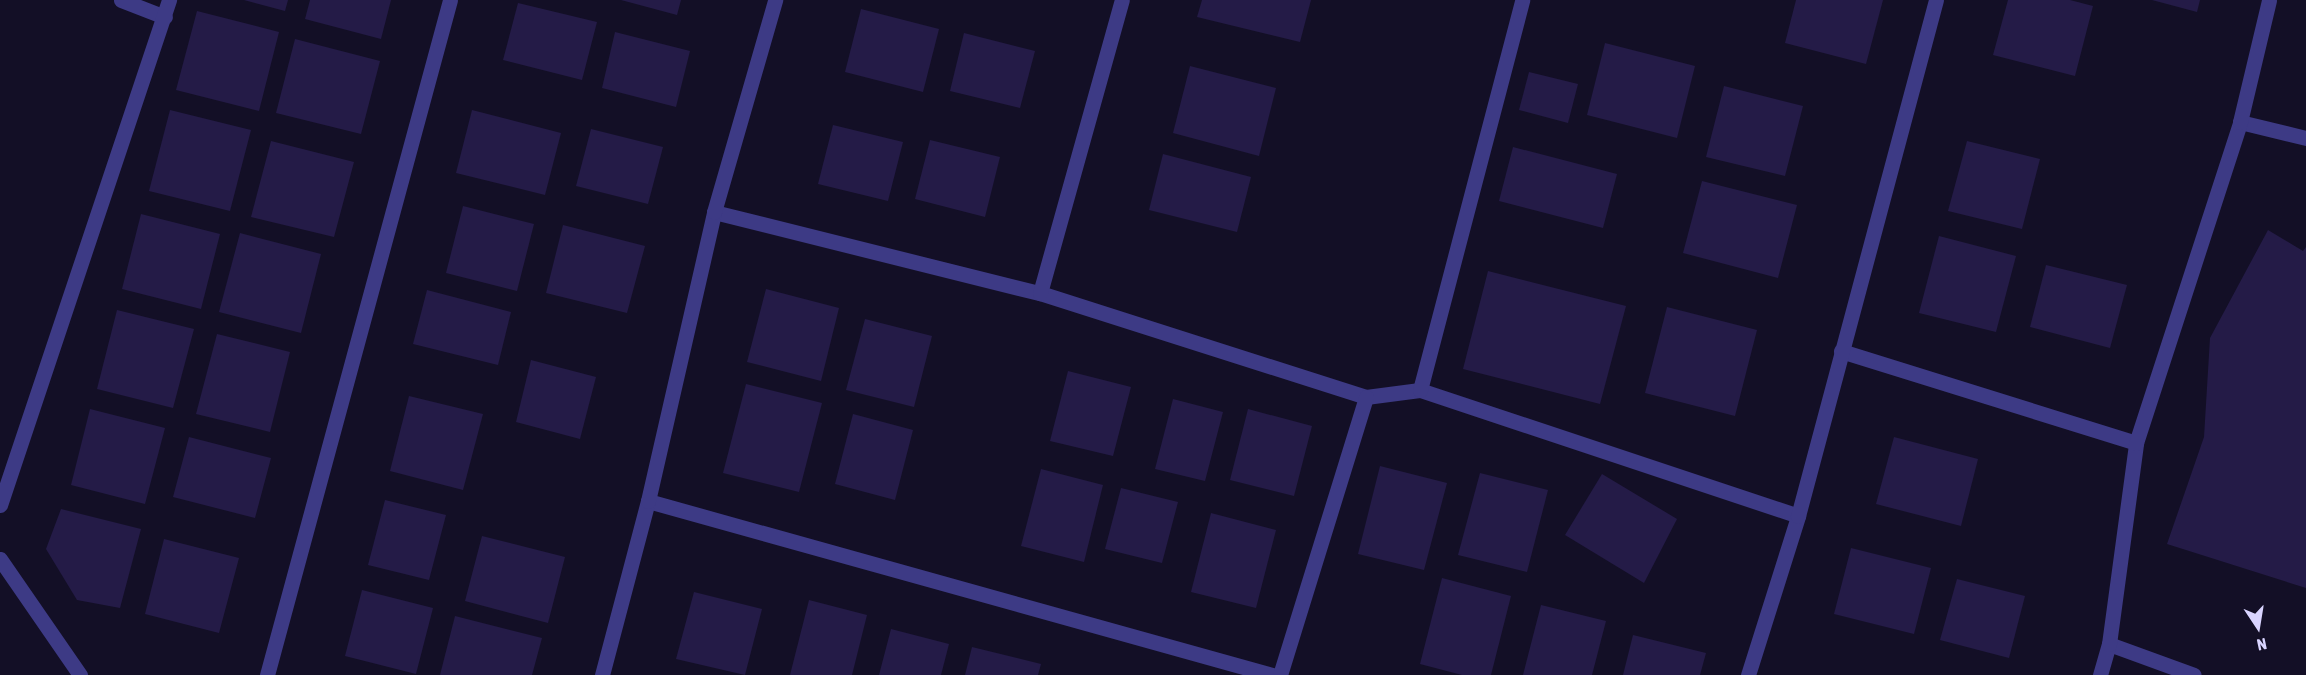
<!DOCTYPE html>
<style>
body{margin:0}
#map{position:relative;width:2306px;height:675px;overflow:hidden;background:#130f26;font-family:"Asap Condensed",sans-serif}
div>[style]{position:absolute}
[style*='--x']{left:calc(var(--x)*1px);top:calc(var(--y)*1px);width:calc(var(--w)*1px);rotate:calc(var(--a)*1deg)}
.building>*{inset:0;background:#241b47}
.minor>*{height:15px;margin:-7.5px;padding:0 7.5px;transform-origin:7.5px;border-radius:7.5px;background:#3d3a85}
span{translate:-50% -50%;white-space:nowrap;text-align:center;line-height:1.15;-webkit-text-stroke:4.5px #130f26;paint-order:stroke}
.north{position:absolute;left:2228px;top:597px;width:60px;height:60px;-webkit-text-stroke:4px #130f26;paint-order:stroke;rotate:168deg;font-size:16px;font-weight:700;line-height:24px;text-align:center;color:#d9d4ff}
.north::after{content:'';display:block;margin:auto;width:21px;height:27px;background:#d9d4ff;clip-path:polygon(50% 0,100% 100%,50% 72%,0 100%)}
</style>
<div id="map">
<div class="building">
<div style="clip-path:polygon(244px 0,288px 0,285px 11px)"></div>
<div style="clip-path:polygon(310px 0,391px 0,381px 39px,305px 19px)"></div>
<div style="clip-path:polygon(621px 0,681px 0,677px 15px)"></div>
<div style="clip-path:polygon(1202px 0,1311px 0,1300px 42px,1197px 17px)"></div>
<div style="clip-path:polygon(1796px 0,1883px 0,1866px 64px,1785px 43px)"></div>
<div style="clip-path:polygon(2008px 0,2070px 0,2093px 6px,2075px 76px,1993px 55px)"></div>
<div style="clip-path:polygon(2152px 0,2200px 0,2197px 12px)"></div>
<div style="clip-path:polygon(518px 3px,597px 22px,582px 80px,503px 60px)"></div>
<div style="clip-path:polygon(861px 9px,939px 29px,923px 92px,845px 72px)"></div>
<div style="clip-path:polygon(197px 11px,279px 32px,259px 111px,176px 90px)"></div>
<div style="clip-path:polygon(615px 32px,690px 51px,676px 107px,602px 88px)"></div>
<div style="clip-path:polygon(964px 33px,1035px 51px,1020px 108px,950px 91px)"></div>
<div style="clip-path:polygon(295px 39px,380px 61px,361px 134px,276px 113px)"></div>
<div style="clip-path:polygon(1605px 43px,1695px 66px,1677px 138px,1587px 115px)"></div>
<div style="clip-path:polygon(1190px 66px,1276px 88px,1259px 156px,1173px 133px)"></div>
<div style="clip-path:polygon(1529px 72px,1578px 84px,1568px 123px,1519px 110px)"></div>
<div style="clip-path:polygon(1724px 86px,1803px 106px,1785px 176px,1706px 157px)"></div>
<div style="clip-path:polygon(170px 110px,251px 130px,230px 211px,149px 191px)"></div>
<div style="clip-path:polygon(472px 110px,561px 133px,545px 195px,456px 173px)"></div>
<div style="clip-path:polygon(833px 125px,903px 142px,888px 201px,818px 184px)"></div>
<div style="clip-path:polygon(591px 129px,663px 147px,648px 204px,576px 186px)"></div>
<div style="clip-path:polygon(930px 140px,1000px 157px,985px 217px,915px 199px)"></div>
<div style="clip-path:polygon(271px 141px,354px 162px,334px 237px,251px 217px)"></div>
<div style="clip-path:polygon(1967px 141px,2040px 159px,2022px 229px,1948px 211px)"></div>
<div style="clip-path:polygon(1513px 147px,1617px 174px,1603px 228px,1499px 201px)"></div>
<div style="clip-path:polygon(1163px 154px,1251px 177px,1237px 232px,1149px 210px)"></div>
<div style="clip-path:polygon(1702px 181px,1797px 205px,1778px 278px,1683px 253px)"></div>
<div style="clip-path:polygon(463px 206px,534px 224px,517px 291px,446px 273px)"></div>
<div style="clip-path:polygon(141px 214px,220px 234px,201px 309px,122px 289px)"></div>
<div style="clip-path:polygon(563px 225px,645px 246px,627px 313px,546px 293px)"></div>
<div style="clip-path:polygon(2268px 230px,2303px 251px,2306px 247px,2306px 588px,2167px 544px,2204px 437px,2210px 338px)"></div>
<div style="clip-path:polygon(240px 233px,321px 254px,301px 333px,219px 312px)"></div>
<div style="clip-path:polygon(1939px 236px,2016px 256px,1996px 332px,1919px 313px)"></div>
<div style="clip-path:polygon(2046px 265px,2127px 285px,2110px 348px,2030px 327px)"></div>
<div style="clip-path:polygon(1488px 271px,1626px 306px,1600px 404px,1463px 369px)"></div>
<div style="clip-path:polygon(766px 289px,839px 308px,821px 381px,747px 362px)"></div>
<div style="clip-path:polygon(427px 290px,511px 312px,498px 365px,413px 344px)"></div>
<div style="clip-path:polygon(1667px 307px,1757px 330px,1735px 416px,1645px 393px)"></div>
<div style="clip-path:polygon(117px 310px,194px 329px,173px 408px,97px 389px)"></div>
<div style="clip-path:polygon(865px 319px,932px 336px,914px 407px,846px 390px)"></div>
<div style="clip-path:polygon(217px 334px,290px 352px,270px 432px,196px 414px)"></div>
<div style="clip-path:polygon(531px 360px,596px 377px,580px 439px,516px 422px)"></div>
<div style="clip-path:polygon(1068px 371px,1131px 387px,1113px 456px,1050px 441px)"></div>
<div style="clip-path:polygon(746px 384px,822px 403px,799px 492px,723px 473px)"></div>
<div style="clip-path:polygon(409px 396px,483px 414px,463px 490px,390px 471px)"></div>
<div style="clip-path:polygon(1173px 399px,1223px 412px,1205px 481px,1155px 469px)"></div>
<div style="clip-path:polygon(90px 409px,165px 428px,145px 504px,71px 485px)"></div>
<div style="clip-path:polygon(1248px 409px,1312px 426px,1294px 496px,1230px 480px)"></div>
<div style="clip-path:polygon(853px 414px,913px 430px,895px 500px,835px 484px)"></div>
<div style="clip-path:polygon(189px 437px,271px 458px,255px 518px,173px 497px)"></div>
<div style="clip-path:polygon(1894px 437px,1978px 459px,1961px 526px,1876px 504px)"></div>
<div style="clip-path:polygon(1380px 466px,1447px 483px,1424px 570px,1358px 554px)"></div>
<div style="clip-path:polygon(1041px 469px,1103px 485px,1084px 562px,1021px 546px)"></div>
<div style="clip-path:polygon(1480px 473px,1548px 490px,1527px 572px,1458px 555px)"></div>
<div style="clip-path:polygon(1602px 474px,1677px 519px,1644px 583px,1565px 535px)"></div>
<div style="clip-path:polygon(1121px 488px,1178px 502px,1162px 563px,1105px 549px)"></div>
<div style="clip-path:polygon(385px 500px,446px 515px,429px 580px,368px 565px)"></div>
<div style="clip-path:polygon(61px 509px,141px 529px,120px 608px,77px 600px,46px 549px)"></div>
<div style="clip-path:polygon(1211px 513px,1276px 530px,1256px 608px,1191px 592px)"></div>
<div style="clip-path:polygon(482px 536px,565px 557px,548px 623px,465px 601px)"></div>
<div style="clip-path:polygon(164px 539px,239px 558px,219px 633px,145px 614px)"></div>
<div style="clip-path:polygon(1851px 548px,1931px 568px,1914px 634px,1834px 614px)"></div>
<div style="clip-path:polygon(1442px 578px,1511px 596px,1491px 675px,1462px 675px,1420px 664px)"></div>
<div style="clip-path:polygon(1957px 579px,2025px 596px,2009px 658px,1940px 640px)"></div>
<div style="clip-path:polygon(362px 590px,433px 608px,416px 674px,345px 656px)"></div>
<div style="clip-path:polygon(694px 592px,762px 609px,745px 675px,676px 659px)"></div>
<div style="clip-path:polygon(809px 600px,867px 615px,852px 675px,790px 675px)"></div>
<div style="clip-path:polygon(1541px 605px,1606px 621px,1592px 675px,1523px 675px)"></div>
<div style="clip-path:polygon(455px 616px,542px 638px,532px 675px,440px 675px)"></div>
<div style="clip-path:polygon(891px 629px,949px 644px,941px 675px,879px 675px)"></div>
<div style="clip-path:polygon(1633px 635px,1706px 653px,1700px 675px,1623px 675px)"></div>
<div style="clip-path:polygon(972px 647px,1041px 664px,1038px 675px,965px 675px)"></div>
</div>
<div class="minor">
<div style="--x:121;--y:0;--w:47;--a:21.1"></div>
<div style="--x:2240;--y:122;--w:68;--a:13.6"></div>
<div style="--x:714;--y:212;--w:336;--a:14"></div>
<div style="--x:1040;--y:293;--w:342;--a:17.7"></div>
<div style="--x:1366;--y:397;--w:54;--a:-7.4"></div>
<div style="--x:1420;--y:390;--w:398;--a:18.4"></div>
<div style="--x:1040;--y:293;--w:304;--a:-74.4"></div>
<div style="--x:1841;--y:351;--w:309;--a:17.3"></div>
<div style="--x:1420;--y:390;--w:403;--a:-75.3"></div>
<div style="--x:648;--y:501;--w:648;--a:15.58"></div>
<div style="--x:0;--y:505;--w:533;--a:-71.5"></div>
<div style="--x:0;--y:559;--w:141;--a:55.4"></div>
<div style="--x:2109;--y:644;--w:90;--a:20"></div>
<div style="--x:267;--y:675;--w:699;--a:-74.83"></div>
<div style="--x:602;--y:675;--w:180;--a:-75.2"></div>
<div style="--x:648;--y:501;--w:296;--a:-77.1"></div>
<div style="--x:714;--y:212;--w:221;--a:-73.9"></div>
<div style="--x:1280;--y:675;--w:291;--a:-72.8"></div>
<div style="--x:1748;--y:675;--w:167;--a:-72.5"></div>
<div style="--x:1798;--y:516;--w:534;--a:-75.03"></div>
<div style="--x:2100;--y:675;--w:32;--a:-74"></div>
<div style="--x:2109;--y:644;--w:203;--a:-82.3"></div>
<div style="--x:2136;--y:443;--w:337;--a:-72"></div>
<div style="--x:2240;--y:122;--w:125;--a:-76.6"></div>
</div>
<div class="north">N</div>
</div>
